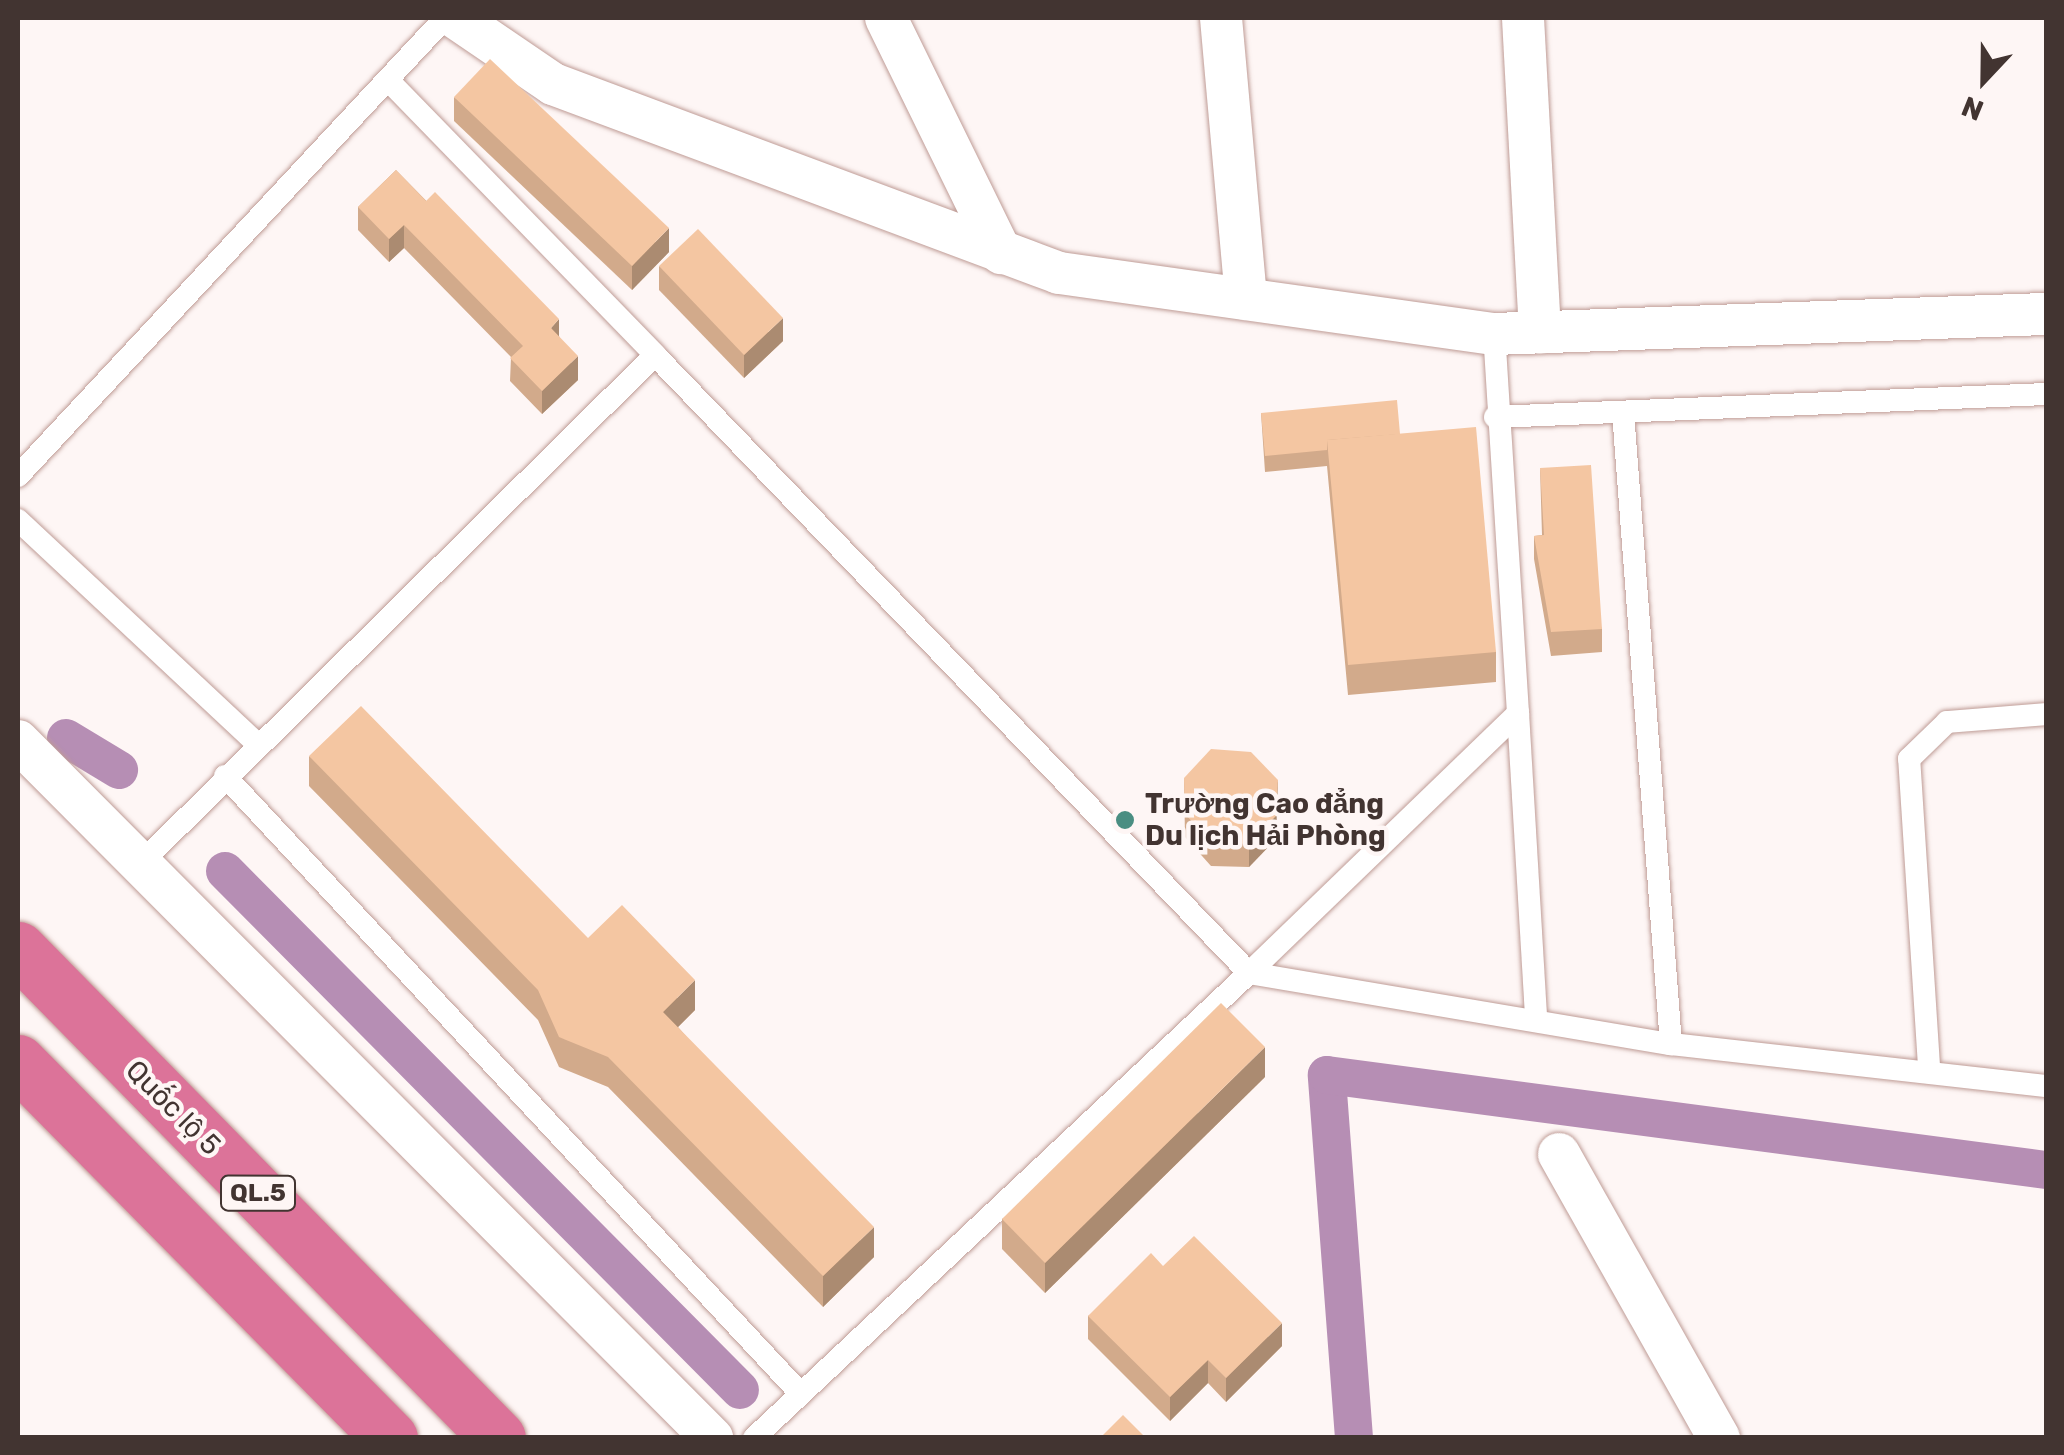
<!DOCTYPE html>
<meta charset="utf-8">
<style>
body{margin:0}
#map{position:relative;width:2064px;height:1455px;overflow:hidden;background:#fef6f5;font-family:Rubik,sans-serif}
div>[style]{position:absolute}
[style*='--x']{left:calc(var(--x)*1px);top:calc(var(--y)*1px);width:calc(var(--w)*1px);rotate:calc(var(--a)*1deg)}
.canal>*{height:38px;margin:-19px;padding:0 19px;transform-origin:19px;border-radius:19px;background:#b68eb4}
.roads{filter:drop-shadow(0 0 2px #bf9c96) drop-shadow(0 0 2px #bf9c96)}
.lane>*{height:22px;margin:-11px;padding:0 11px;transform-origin:11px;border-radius:11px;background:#fff}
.street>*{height:42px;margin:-21px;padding:0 21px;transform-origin:21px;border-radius:21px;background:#fff}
.highway>*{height:55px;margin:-27.5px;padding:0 27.5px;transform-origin:27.5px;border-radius:27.5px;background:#dc7399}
.wall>*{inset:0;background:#d2aa8b}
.shaded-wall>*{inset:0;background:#ab8b71}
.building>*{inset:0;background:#f4c6a2}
.dots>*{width:28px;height:28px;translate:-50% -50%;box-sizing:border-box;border:5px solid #fef6f5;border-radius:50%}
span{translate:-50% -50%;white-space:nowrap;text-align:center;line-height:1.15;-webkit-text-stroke:9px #fef6f5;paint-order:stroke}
.shield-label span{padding:2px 8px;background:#fef6f5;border:2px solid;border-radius:8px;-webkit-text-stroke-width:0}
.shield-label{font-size:25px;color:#423431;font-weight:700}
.poi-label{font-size:28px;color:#423431;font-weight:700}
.left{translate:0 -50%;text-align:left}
.street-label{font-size:28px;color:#423431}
.frame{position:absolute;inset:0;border:20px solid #423431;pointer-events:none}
.north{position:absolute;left:1934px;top:30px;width:100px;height:100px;-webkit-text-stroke:8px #fef6f5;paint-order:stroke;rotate:202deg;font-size:28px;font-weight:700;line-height:40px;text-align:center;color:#423431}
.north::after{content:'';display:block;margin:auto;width:35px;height:45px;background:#423431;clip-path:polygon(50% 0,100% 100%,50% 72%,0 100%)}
</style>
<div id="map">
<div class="canal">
<div style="--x:66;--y:738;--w:62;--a:31.1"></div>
<div style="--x:225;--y:871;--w:731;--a:45.22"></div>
<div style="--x:1354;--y:1438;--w:364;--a:-94.3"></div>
<div style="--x:1327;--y:1075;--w:725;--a:7.53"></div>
</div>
<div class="roads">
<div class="lane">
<div style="--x:388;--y:80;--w:383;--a:45.8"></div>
<div style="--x:1623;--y:412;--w:634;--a:85.66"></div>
<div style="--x:1495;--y:417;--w:551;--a:-2.39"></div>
<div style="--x:18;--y:476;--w:626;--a:-47.01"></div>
<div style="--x:18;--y:520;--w:326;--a:43.1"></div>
<div style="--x:1518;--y:713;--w:305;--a:86.6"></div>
<div style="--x:225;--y:776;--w:843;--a:47.02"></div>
<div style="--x:140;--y:864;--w:724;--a:-44.66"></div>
<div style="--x:655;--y:355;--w:857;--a:46.13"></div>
<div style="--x:1249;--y:973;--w:679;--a:136.79"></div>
<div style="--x:1249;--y:973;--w:428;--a:9.6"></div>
<div style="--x:1671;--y:1044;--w:377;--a:6.4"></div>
<div style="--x:1249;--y:973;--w:374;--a:-44"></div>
<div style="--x:1518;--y:713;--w:380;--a:-93.6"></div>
<div style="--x:1929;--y:1066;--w:308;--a:-93.7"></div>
<div style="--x:1909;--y:759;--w:53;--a:-44.2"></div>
<div style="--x:1947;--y:722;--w:99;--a:-4.6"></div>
</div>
<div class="street">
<div style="--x:456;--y:18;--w:117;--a:34.2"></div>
<div style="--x:553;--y:84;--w:540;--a:20.48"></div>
<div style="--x:1059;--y:273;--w:439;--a:8"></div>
<div style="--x:1494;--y:334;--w:552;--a:-2.08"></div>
<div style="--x:886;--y:18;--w:262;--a:63.9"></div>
<div style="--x:1221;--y:18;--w:282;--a:84.9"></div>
<div style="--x:1523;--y:18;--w:315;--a:86.9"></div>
<div style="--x:18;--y:741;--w:984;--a:45.12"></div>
<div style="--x:1559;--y:1154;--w:326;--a:60.6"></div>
</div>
<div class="highway">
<div style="--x:18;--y:949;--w:685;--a:45.53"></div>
<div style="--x:18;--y:1062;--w:529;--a:45.31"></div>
</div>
</div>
<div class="wall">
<div style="clip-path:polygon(454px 97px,669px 252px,632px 290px,454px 121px)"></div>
<div style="clip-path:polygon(396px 170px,559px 336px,578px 380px,542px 414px,510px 381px,511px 357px,404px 248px,389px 262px,358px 230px,358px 207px)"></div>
<div style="clip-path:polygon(659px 266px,783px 341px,744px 378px,659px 290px)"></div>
<div style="clip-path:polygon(1261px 413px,1400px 434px,1496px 652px,1496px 682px,1348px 695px,1327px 466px,1265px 472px)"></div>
<div style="clip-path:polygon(1540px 468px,1602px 629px,1602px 652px,1551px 656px,1534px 559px,1534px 536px,1542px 535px)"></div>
<div style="clip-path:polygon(309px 756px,695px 1010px,678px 1027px,874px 1257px,823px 1307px,608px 1087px,559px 1067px,538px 1020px,309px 786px)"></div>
<div style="clip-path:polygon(1184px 778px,1276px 839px,1249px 867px,1211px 866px,1185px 837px)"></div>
<div style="clip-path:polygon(1265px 1077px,1045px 1293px,1002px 1249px,1002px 1219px)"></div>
<div style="clip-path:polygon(1163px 1266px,1282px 1346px,1226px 1402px,1208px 1383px,1170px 1421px,1088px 1339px,1088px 1316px)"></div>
</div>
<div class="shaded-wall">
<div style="clip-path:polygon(404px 225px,404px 248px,389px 262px,389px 239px)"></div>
<div style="clip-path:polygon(669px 228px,669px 252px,632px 290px,632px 266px)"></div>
<div style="clip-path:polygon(783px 318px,783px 341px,744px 378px,744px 355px)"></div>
<div style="clip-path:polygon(559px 319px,559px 342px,551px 328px)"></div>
<div style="clip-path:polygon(578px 356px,578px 380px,542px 414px,542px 391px)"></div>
<div style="clip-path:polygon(1278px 780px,1276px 839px,1249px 867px,1249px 844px)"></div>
<div style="clip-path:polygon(695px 980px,695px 1010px,663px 1042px,663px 1012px)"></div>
<div style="clip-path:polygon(1265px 1047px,1265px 1077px,1045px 1293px,1045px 1263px)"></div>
<div style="clip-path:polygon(874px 1227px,874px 1257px,823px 1307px,823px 1276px)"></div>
<div style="clip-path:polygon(1282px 1323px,1282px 1346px,1226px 1402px,1226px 1378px)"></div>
<div style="clip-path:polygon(1208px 1360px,1208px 1383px,1170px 1421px,1170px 1397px)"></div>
</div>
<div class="building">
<div style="clip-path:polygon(490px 59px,669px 228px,632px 266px,454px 97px)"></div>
<div style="clip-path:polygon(396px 170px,426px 201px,435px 192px,559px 319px,551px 328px,578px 356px,542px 391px,510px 358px,523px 346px,404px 225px,389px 239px,358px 207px)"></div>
<div style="clip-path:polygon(698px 229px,783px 318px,744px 355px,659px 266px)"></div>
<div style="clip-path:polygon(1397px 400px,1400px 434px,1327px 440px,1327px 450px,1265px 456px,1261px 413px)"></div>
<div style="clip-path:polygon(1476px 427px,1496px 652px,1348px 665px,1327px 440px)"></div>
<div style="clip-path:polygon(1591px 465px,1602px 629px,1551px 632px,1534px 536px,1544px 535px,1540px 468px)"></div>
<div style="clip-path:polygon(361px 706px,588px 938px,622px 905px,695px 980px,663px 1012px,874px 1227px,823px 1276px,608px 1057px,559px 1037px,538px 990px,309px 756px)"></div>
<div style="clip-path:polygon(1211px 749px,1251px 752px,1278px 780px,1276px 816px,1249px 844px,1211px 842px,1185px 814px,1184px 778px)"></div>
<div style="clip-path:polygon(1221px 1003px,1265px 1047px,1045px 1263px,1002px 1219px)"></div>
<div style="clip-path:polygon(1194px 1236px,1282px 1323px,1226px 1378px,1208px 1360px,1170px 1397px,1088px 1316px,1151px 1253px,1163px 1266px)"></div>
<div style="clip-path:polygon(1123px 1415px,1146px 1438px,1100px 1438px)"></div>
</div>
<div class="dots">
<div style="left:1125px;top:820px;background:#4a8e82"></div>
</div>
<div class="shield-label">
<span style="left:258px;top:1193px">QL.5</span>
</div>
<div class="poi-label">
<span class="left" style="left:1145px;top:820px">Trường Cao đẳng<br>Du lịch Hải Phòng</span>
</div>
<div class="street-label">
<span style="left:173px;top:1108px;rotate:45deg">Quốc lộ 5</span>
</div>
<div class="frame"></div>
<div class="north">N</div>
</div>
